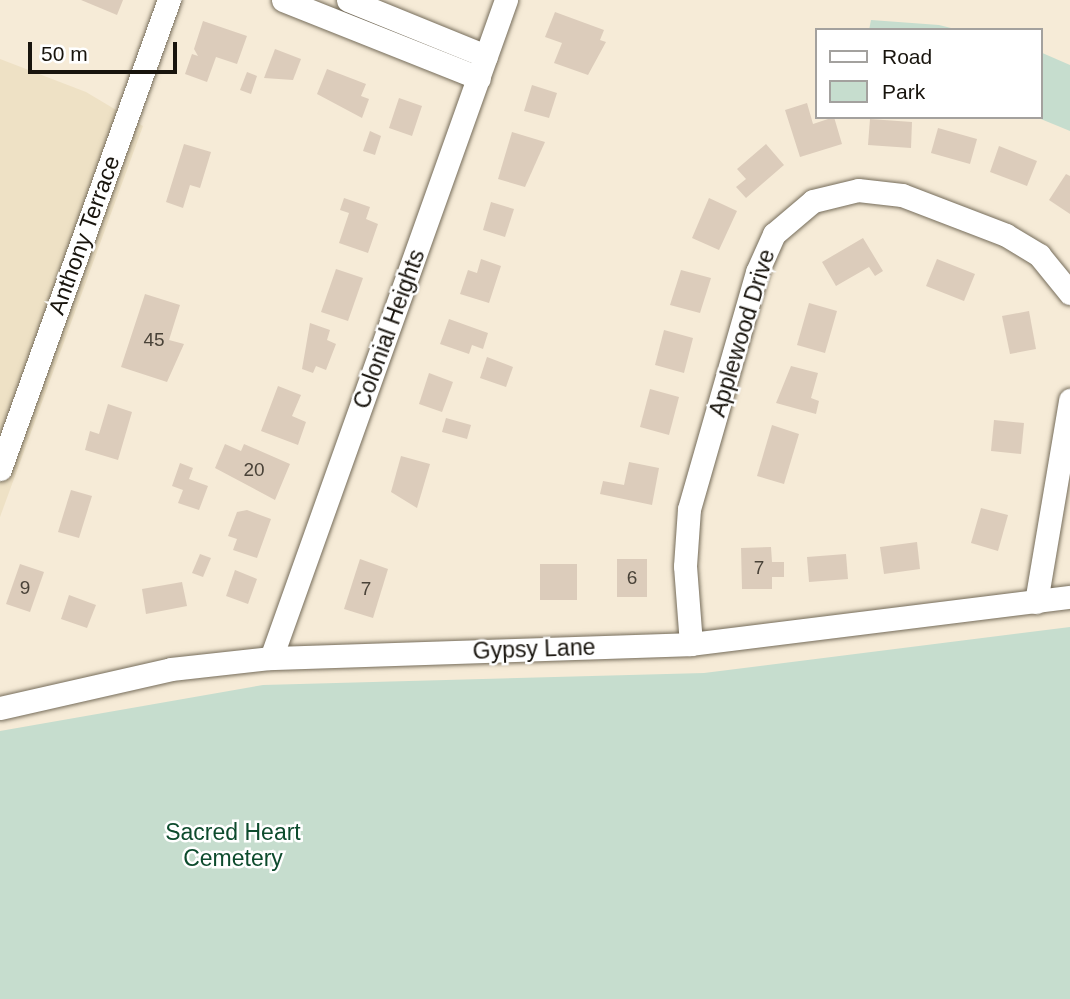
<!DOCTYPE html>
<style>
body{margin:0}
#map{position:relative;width:1070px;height:999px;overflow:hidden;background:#f6ebd7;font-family:Helvetica,sans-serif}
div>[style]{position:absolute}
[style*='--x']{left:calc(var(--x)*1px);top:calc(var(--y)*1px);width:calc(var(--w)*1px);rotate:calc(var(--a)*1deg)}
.built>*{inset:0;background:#eee1c5}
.green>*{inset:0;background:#c6ddce}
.building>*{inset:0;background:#dcccbb}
.roads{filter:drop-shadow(0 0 2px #756c5a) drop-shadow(0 0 2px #756c5a)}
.minor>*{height:23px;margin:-11.5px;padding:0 11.5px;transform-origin:11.5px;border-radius:11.5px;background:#fff}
span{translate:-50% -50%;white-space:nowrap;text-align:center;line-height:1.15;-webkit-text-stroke:5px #fff;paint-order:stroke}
.number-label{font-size:19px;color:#494238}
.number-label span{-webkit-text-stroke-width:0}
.street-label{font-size:23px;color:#18140d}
.park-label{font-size:23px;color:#0d4b2d}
.legend{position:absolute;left:815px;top:28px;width:228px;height:91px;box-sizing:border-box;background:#fff;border:2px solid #a3a19e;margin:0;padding:9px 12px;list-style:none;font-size:21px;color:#18140d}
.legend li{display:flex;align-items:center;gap:14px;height:35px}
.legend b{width:35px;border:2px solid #a3a19e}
.scale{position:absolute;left:28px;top:42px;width:149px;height:32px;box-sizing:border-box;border:4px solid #18140d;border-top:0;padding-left:9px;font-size:21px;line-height:24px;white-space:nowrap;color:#18140d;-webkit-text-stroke:5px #fff;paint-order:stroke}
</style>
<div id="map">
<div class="built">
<div style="clip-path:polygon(0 59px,86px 92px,143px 126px,0 517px)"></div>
</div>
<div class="green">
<div style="clip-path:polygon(871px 20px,939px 25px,959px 30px,869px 30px)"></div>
<div style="clip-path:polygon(1040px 52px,1070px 65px,1070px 131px,1036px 117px)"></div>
<div style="clip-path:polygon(1070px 627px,1070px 999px,0 999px,0 731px,263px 685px,704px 673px)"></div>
</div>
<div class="building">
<div style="clip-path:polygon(81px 0,123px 0,117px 15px)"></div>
<div style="clip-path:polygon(555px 12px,604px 30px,600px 40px,606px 42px,588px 75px,554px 63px,562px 43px,545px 37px)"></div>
<div style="clip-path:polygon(203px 21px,247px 36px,237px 64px,216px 57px,207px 82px,185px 74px,192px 54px,198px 56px,194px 49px)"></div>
<div style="clip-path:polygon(275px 49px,301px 59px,293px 80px,264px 78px)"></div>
<div style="clip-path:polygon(327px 69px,366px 84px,361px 96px,369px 99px,362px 118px,317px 94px)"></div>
<div style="clip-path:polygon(247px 72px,257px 76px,251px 94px,240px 90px)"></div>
<div style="clip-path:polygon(532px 85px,557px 93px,549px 118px,524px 111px)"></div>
<div style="clip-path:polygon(399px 98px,422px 106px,412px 136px,389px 128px)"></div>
<div style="clip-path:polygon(807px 103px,813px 124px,834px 117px,842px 144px,800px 157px,785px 110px)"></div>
<div style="clip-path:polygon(870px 119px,912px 122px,911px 148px,868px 145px)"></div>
<div style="clip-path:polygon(938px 128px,977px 139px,970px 164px,931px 153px)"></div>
<div style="clip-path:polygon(370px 131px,381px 136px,375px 155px,363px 151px)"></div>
<div style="clip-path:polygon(512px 132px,545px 142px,525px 187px,498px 179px)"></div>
<div style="clip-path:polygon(184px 144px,211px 152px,200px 188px,190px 185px,183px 208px,166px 202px)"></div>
<div style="clip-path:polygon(766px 144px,784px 165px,746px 198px,736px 187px,746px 179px,737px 169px)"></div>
<div style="clip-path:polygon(999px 146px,1037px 161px,1027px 186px,990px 172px)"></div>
<div style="clip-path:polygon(1066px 174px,1070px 176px,1070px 214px,1049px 200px)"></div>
<div style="clip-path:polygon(344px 198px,370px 207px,366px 219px,378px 224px,368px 253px,339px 243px,349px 213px,340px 210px)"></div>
<div style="clip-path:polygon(709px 198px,737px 211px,719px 250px,692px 238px)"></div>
<div style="clip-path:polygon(491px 202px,514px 209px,505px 237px,483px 230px)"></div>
<div style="clip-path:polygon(863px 238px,883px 271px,875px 276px,869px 267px,836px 286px,822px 262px)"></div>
<div style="clip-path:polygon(481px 259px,501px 266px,489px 303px,460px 294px,468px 270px,477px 273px)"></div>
<div style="clip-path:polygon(937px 259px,975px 274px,964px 301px,926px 286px)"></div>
<div style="clip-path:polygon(336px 269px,363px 278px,348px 321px,321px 312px)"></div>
<div style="clip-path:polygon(681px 270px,711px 278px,700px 313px,670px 305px)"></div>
<div style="clip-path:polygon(145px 294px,180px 305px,169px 340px,184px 344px,167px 382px,121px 367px)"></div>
<div style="clip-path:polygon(809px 303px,837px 311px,825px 353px,797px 345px)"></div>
<div style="clip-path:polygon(1029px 311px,1036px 349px,1010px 354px,1002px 316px)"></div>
<div style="clip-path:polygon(449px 319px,488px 333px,483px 349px,472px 345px,469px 354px,440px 344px)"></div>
<div style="clip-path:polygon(310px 323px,330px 330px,327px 340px,336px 344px,326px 370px,316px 366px,313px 373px,302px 369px)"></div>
<div style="clip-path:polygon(664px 330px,693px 338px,684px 373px,655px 365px)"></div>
<div style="clip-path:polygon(487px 357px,513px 367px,506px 387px,480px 378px)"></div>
<div style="clip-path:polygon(791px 366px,818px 373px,811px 398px,819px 401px,816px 414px,776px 403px)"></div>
<div style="clip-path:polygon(429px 373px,453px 382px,442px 412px,419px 404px)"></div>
<div style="clip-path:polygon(278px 386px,301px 395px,292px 416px,306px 422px,298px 445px,261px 431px)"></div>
<div style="clip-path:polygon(650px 389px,679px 397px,669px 435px,640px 427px)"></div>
<div style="clip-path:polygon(108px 404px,132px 412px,118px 460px,85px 450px,90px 431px,99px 434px)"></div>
<div style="clip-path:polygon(446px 418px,471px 425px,467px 439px,442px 432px)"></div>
<div style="clip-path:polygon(994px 420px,1024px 423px,1021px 454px,991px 451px)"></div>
<div style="clip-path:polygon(772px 425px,799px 434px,784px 484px,757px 476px)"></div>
<div style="clip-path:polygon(225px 444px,241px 451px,244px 444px,290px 464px,275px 500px,215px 468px)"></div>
<div style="clip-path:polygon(401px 456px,430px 464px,417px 508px,391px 492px)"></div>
<div style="clip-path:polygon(629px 462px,659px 468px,652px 505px,600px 494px,603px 481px,624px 485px)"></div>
<div style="clip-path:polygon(180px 463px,193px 468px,189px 479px,208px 486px,199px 510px,178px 503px,183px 490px,172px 486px)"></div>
<div style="clip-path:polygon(71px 490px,92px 496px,79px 538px,58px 532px)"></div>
<div style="clip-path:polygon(981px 508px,1008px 515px,998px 551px,971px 543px)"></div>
<div style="clip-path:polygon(247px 510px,271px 519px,257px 558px,233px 550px,237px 539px,228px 536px,237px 512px)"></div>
<div style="clip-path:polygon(917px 542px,920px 569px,884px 574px,880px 547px)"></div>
<div style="clip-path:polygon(771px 547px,772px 562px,784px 562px,784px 577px,772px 577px,772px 589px,742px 589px,741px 548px)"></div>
<div style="clip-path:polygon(200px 554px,211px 558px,203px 577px,192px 573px)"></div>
<div style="clip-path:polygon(846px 554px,848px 579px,809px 582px,807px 557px)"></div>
<div style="clip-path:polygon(360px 559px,388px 569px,373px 618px,344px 609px)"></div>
<div style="clip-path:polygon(617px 559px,647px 559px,647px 597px,617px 597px)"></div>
<div style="clip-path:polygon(20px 564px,44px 572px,30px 612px,6px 604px)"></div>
<div style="clip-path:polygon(540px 564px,577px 564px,577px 600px,540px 600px)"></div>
<div style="clip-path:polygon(235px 570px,257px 579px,248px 604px,226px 596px)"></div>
<div style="clip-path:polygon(182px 582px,187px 606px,146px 614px,142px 589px)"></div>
<div style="clip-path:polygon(69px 595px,96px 605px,87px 628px,61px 619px)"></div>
</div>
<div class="roads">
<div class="minor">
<div style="--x:283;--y:0;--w:211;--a:21.7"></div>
<div style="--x:348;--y:0;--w:149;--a:22.1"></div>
<div style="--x:0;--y:469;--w:499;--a:-70.2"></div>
<div style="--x:1036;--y:602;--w:205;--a:-80.4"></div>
<div style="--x:691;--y:644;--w:78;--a:-94.4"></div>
<div style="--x:685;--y:566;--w:57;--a:-86"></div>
<div style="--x:689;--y:509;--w:247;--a:-74"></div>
<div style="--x:757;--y:272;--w:42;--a:-65.9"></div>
<div style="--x:774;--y:234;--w:51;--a:-40.2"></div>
<div style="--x:813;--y:201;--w:46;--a:-13.7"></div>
<div style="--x:858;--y:190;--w:44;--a:6.5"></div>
<div style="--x:902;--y:195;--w:111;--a:21"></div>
<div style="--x:1006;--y:235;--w:39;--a:31"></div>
<div style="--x:1039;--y:255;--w:49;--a:50.8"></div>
<div style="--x:271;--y:658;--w:699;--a:-70.35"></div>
<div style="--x:0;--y:708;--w:175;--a:-12.8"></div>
<div style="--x:171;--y:669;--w:101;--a:-6.3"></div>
<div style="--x:271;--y:658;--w:420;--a:-1.9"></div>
<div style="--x:691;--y:644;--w:382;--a:-7.1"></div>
</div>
</div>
<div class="number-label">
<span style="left:154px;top:340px">45</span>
<span style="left:254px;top:470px">20</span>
<span style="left:759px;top:568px">7</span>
<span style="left:632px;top:578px">6</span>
<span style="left:25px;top:588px">9</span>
<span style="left:366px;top:589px">7</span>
</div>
<div class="street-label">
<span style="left:84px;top:235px;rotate:-70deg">Anthony Terrace</span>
<span style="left:389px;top:329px;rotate:-70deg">Colonial Heights</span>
<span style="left:742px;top:333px;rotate:-73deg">Applewood Drive</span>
<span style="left:534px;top:649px;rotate:-2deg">Gypsy Lane</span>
</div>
<div class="park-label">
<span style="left:233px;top:845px">Sacred Heart<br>Cemetery</span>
</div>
<ul class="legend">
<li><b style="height:9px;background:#fff"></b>Road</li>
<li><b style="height:19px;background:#c6ddce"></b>Park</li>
</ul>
<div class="scale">50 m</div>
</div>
